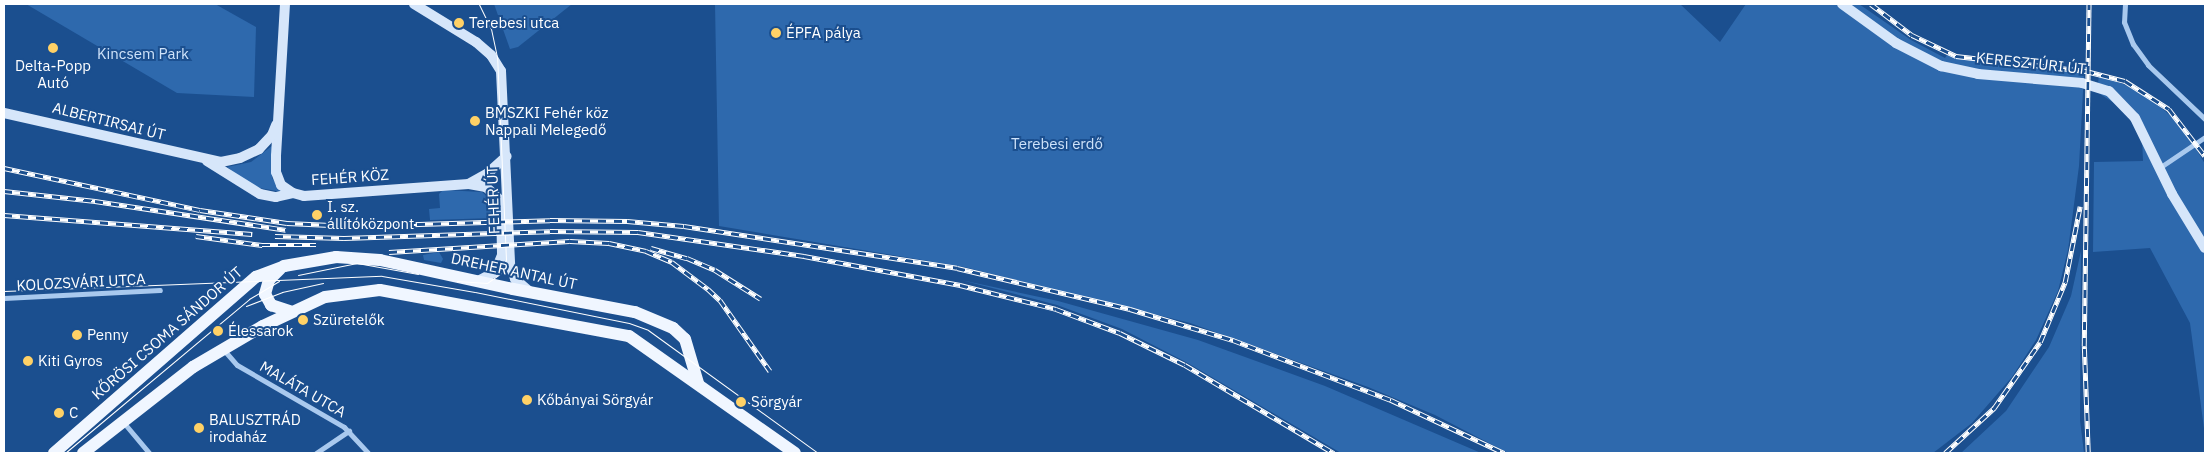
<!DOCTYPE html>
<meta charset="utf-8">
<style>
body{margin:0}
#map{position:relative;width:2209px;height:457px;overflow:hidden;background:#1b4f8f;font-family:"IBM Plex Sans",sans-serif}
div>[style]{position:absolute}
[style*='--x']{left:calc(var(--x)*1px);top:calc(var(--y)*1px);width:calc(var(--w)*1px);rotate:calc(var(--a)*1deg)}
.green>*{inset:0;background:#2e69ad}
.street>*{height:5px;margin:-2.5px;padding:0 2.5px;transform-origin:2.5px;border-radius:2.5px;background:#a9c9ee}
.secondary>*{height:10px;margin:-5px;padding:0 5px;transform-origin:5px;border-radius:5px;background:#d6e6fa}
.primary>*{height:12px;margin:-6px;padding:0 6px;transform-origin:6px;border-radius:6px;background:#f0f6ff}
.tram>*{height:1px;margin:-0.5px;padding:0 0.5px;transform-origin:0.5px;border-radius:0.5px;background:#fff}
.rail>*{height:4.5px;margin-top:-2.25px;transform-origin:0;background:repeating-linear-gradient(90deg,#1b4f8f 0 8px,#fff 0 16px);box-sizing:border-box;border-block:1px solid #fff}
.dots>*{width:14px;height:14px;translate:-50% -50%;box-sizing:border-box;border:2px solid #1b4f8f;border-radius:50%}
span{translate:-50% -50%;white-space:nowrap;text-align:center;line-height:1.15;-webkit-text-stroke:4px #1b4f8f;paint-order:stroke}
.poi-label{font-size:15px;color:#fff}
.left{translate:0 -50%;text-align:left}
.park-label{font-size:15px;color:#cfe3fa}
.street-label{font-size:15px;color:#fff}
.frame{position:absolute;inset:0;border:5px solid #fff;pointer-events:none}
</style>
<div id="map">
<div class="green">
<div style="clip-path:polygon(26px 4px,215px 4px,256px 27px,254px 97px,177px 93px)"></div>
<div style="clip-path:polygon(494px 4px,572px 4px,518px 47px,510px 49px)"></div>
<div style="clip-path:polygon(715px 4px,1680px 4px,1720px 42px,1746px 4px,1859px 4px,1911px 40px,1945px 58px,1947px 55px,2084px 73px,2079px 166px,2068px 250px,2058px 291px,2036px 340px,2012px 377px,1972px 423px,1933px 453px,1508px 453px,1435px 415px,1368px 387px,1190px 323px,964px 267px,719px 226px)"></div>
<div style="clip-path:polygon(2099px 75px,2128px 86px,2154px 101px,2184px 128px,2205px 164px,2205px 436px,2190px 323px,2150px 248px,2093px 252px,2094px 162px,2143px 161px,2142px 138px,2125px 110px,2097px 92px)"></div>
<div style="clip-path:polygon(273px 145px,272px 178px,282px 192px,254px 187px,227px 167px,251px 162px)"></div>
<div style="clip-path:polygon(443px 190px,482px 192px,494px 203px,495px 218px,430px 220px,429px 209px,440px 208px,439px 194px)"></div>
<div style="clip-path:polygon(2081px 251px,2080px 420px,2084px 453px,1961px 453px,2006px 411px,2049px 347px,2071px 296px)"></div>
<div style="clip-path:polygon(439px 252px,443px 259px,441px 263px,424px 260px,423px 255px)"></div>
<div style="clip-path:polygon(961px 280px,1058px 301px,1198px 340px,1325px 386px,1481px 453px,1341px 453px,1186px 362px,1122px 329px,1057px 305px)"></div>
</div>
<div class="street">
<div style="--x:2125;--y:4;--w:18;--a:93"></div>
<div style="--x:2124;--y:22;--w:24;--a:68"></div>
<div style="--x:2133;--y:44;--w:26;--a:54"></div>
<div style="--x:2148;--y:65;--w:79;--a:43.5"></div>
<div style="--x:2159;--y:168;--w:55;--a:-34"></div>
<div style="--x:4;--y:298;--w:156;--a:-2.9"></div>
<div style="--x:223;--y:349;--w:21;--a:49"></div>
<div style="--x:237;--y:365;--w:124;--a:30.1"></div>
<div style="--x:344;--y:427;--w:35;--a:47"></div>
<div style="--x:124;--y:423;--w:39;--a:50"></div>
<div style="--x:316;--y:453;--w:40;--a:-34"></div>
</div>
<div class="secondary">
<div style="--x:285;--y:4;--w:152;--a:93.4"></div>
<div style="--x:276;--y:156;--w:16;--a:90"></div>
<div style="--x:276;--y:172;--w:14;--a:69"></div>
<div style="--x:281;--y:185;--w:14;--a:34"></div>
<div style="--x:293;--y:193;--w:11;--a:15"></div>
<div style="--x:304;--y:196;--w:165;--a:-4.2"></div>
<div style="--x:469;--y:184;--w:17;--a:10"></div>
<div style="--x:486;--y:187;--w:21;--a:43"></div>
<div style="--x:501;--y:201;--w:54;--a:88.9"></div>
<div style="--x:502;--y:255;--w:18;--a:112"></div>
<div style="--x:495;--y:272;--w:19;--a:152"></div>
<div style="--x:414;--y:4;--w:73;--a:31.5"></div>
<div style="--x:476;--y:42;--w:20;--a:41"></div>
<div style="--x:491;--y:55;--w:19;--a:58"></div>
<div style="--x:501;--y:71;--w:194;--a:87.3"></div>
<div style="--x:510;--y:265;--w:15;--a:70"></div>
<div style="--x:515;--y:279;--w:20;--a:41"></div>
<div style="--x:1842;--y:4;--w:67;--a:35.8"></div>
<div style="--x:1896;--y:43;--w:51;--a:27.1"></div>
<div style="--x:1941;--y:66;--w:38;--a:12"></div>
<div style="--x:1978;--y:74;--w:104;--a:4.9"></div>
<div style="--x:2082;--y:83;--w:28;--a:17"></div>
<div style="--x:2109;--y:91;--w:37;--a:46"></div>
<div style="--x:2135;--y:118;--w:85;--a:64"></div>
<div style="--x:2172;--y:194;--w:63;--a:58.6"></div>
<div style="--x:4;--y:113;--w:222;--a:12.7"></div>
<div style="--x:221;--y:162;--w:19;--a:-12"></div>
<div style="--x:240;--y:158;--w:21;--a:-25"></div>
<div style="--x:259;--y:149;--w:19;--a:-47"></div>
<div style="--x:272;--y:135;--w:11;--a:-68"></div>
<div style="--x:207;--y:161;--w:62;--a:31.9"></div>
<div style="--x:260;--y:194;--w:16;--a:11"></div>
<div style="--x:276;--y:197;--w:17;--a:-13"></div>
<div style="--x:470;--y:183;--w:21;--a:-29"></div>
<div style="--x:488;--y:173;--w:25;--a:-42"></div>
</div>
<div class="primary">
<div style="--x:280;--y:269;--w:16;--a:135"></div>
<div style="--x:269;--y:280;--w:15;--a:106"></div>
<div style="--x:265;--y:294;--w:13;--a:61"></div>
<div style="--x:271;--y:305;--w:20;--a:18"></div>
<div style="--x:54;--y:453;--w:268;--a:-41.1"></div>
<div style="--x:256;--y:277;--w:30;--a:-21"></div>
<div style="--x:284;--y:266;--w:53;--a:-9.8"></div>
<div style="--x:336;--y:257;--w:44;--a:3.9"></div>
<div style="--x:380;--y:260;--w:136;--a:12.3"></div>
<div style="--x:513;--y:289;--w:124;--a:10.7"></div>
<div style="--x:635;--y:312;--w:41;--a:22.8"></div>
<div style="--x:673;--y:328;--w:16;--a:43"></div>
<div style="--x:685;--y:339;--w:46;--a:73.5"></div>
<div style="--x:83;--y:453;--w:140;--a:-38"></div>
<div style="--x:193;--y:367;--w:81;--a:-30.4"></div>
<div style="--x:263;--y:326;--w:68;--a:-25.1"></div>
<div style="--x:325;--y:297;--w:55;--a:-7.3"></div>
<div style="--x:380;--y:290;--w:253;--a:10.5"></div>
<div style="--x:629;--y:336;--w:203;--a:35.2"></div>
</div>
<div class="tram">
<div style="--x:298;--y:275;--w:60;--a:-11.5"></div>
<div style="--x:357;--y:263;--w:62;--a:10.2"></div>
<div style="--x:457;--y:281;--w:30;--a:4"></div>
<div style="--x:487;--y:283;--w:16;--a:-35"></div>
<div style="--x:500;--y:274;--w:15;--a:-67"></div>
<div style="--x:506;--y:260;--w:203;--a:-92.5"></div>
<div style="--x:497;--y:57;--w:29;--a:-102"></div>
<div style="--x:491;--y:29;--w:28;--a:-116"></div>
<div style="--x:4;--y:291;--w:378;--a:-2.3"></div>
<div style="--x:382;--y:276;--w:94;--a:9.8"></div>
<div style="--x:475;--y:292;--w:157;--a:11.4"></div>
<div style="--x:629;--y:323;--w:20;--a:20"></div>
<div style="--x:648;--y:330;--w:210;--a:35.9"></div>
<div style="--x:246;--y:306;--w:39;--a:-21"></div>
<div style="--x:282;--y:292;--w:42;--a:-12.4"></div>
<div style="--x:65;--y:453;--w:240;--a:-39.9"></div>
<div style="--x:249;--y:299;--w:35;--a:-31"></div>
</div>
<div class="rail">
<div style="--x:1871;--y:4;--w:51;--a:37.1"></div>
<div style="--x:1912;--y:35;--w:49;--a:25.5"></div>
<div style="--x:1956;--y:56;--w:131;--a:6.6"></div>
<div style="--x:2086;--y:71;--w:40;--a:14.4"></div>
<div style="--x:2125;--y:81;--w:52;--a:32.5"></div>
<div style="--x:2169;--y:109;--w:59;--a:52.5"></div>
<div style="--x:4;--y:168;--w:200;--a:12.1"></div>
<div style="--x:200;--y:210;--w:88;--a:8.5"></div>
<div style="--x:287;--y:223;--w:66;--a:2.6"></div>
<div style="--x:353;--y:226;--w:197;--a:-1.7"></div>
<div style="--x:550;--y:220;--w:77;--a:0.7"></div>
<div style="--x:627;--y:221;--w:57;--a:5"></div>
<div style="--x:684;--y:226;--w:276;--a:8.7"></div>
<div style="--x:957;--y:268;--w:178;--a:13.3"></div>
<div style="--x:1130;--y:309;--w:108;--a:16.8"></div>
<div style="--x:1233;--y:340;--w:169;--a:20.8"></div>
<div style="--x:1391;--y:400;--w:125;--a:25.1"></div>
<div style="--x:4;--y:191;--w:92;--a:6.3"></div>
<div style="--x:95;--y:201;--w:193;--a:8.6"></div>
<div style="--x:4;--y:215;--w:249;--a:4.4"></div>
<div style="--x:196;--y:236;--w:67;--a:7.8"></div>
<div style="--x:262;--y:245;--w:54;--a:0"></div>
<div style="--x:275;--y:236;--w:69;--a:1.7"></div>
<div style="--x:344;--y:238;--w:206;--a:-1.9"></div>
<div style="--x:550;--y:231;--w:88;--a:0.7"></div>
<div style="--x:638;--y:232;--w:168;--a:8.2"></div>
<div style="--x:804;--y:256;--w:159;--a:10.5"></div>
<div style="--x:960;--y:285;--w:99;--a:14"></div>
<div style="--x:1056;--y:309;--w:68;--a:20.6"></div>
<div style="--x:1120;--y:333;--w:72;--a:26.2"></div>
<div style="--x:1185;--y:365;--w:173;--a:30.6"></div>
<div style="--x:651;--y:248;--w:37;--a:16"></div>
<div style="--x:687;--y:258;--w:30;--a:23"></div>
<div style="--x:715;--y:270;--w:54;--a:32.2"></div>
<div style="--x:389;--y:252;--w:181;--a:-3.5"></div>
<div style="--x:570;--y:241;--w:39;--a:3"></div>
<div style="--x:609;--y:243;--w:38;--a:12"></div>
<div style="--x:646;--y:251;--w:28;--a:23"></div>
<div style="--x:672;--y:262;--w:45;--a:36.9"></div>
<div style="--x:708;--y:289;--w:16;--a:43"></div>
<div style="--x:720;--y:300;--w:87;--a:54.8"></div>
<div style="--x:1945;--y:453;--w:67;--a:-42.6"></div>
<div style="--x:1994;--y:408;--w:80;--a:-55.1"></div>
<div style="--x:2040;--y:342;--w:65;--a:-67.4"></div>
<div style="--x:2065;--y:282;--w:77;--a:-78.8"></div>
<div style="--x:2088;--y:453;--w:107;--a:-92.1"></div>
<div style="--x:2084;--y:346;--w:342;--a:-89.2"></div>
</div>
<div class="dots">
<div style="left:459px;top:23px;background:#ffd166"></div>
<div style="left:776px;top:33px;background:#ffd166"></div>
<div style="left:53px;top:48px;background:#ffd166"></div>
<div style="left:475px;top:121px;background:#ffd166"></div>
<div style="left:317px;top:215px;background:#ffd166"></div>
<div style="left:303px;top:320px;background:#ffd166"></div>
<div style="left:218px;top:331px;background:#ffd166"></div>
<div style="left:77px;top:335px;background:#ffd166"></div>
<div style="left:28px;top:361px;background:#ffd166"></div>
<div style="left:527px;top:400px;background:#ffd166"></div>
<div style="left:741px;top:402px;background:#ffd166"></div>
<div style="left:59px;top:413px;background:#ffd166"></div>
<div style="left:199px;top:428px;background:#ffd166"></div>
</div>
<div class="poi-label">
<span class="left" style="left:469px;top:23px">Terebesi utca</span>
<span class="left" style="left:786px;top:33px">ÉPFA pálya</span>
<span style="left:53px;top:74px">Delta-Popp<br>Autó</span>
<span class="left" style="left:485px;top:121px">BMSZKI Fehér köz<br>Nappali Melegedő</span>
<span class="left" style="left:327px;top:215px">I. sz.<br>állítóközpont</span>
<span class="left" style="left:313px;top:320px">Szüretelők</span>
<span class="left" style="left:228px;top:331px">Élessarok</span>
<span class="left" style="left:87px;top:335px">Penny</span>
<span class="left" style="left:38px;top:361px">Kiti Gyros</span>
<span class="left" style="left:537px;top:400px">Kőbányai Sörgyár</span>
<span class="left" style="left:751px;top:402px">Sörgyár</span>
<span class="left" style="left:69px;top:413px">C</span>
<span class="left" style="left:209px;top:428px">BALUSZTRÁD<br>irodaház</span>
</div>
<div class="park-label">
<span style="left:143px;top:54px">Kincsem Park</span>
<span style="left:1057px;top:144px">Terebesi erdő</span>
</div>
<div class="street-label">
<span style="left:2031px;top:63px;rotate:6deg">KERESZTÚRI ÚT</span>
<span style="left:109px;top:121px;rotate:14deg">ALBERTIRSAI ÚT</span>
<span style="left:350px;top:177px;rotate:-4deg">FEHÉR KÖZ</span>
<span style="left:493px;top:200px;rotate:-92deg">FEHÉR ÚT</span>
<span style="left:514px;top:271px;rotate:12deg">DREHER ANTAL ÚT</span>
<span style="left:81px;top:282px;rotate:-3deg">KOLOZSVÁRI UTCA</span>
<span style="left:167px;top:333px;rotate:-41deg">KŐRÖSI CSOMA SÁNDOR ÚT</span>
<span style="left:303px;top:389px;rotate:30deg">MALÁTA UTCA</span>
</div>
<div class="frame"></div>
</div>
